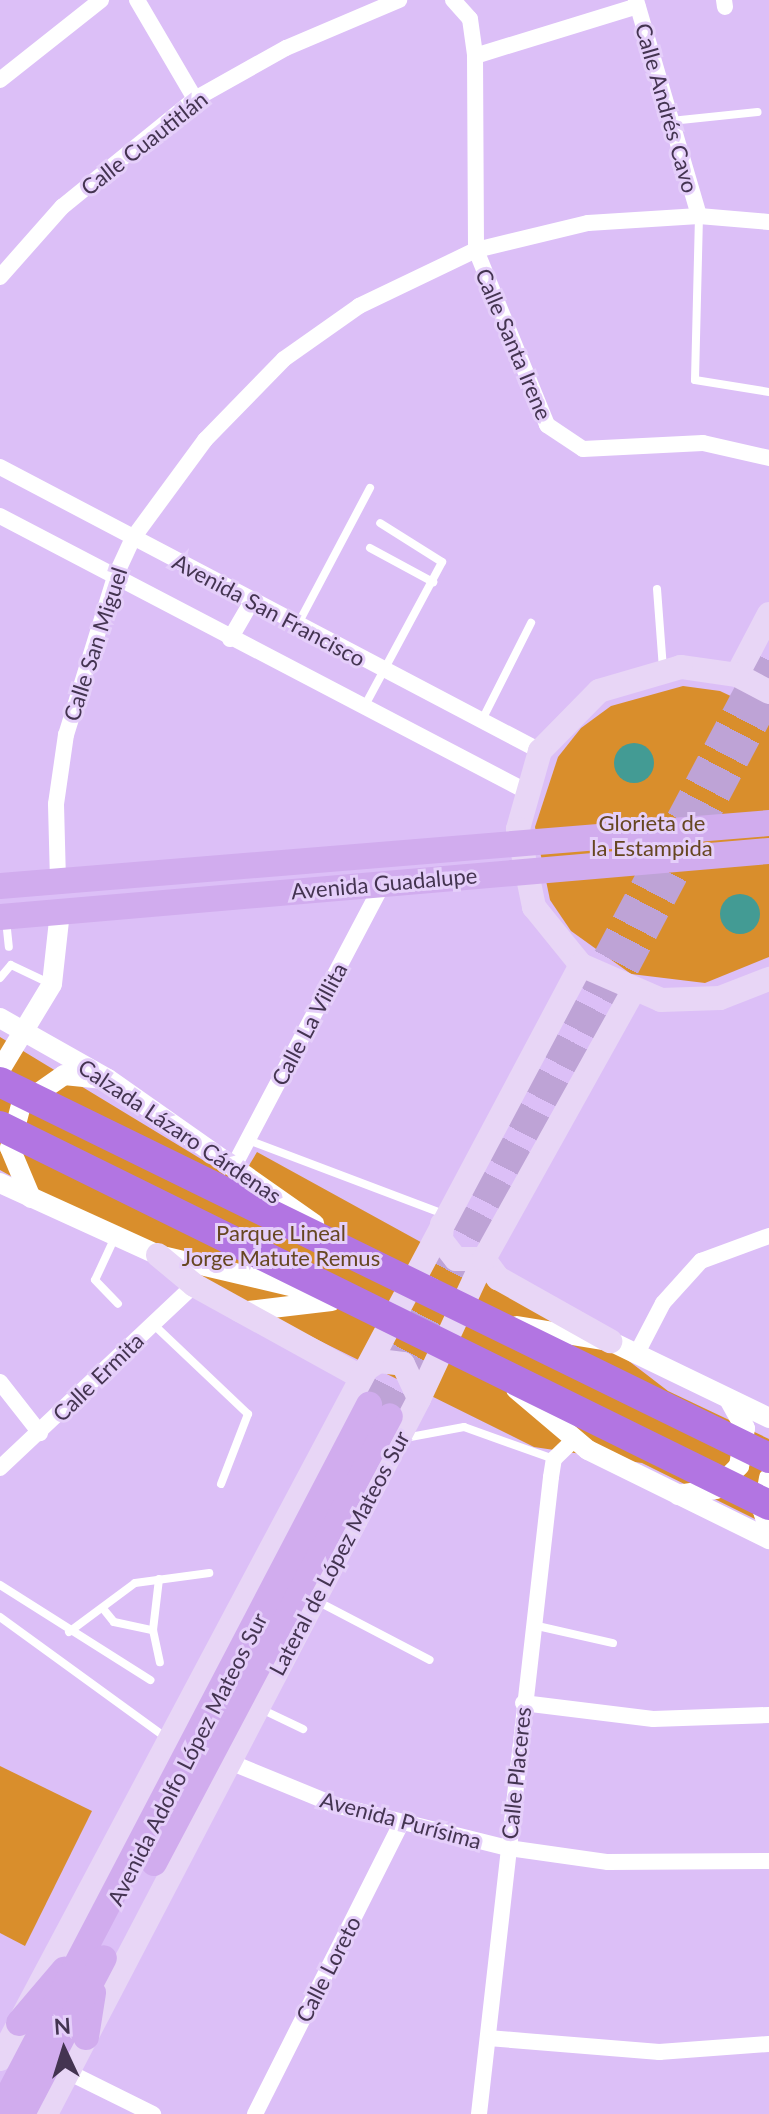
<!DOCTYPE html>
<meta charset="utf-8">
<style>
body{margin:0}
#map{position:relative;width:769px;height:2114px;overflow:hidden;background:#dcbff7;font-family:Lato,sans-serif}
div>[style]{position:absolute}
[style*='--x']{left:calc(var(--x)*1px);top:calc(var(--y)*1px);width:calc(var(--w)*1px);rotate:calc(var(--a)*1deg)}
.green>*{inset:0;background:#d98e2c}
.water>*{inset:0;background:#439b94}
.round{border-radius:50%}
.primary-tunnel>*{height:26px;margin-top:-13px;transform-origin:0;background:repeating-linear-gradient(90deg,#bea3d6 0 26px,transparent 0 39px)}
.service>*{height:8px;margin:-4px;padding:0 4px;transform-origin:4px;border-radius:4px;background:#fff}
.minor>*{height:16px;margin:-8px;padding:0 8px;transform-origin:8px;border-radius:8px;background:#fff}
.tertiary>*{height:20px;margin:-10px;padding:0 10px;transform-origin:10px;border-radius:10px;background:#fff}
.secondary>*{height:24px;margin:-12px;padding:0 12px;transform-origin:12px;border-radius:12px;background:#e8d6f6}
.primary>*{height:26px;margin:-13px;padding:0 13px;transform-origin:13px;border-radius:13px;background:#d1acee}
.motorway>*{height:30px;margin:-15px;padding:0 15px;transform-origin:15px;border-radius:15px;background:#b275e2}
span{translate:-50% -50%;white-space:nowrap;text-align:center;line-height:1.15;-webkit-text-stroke:6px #e5cffa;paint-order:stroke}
.street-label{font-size:22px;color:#443451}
.park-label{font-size:22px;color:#664621}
.north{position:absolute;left:24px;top:2010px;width:80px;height:80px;-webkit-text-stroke:6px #e5cffa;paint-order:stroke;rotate:356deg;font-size:22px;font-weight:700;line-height:32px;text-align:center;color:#443451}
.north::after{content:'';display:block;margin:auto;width:28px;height:36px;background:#443451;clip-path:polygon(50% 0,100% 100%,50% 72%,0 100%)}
</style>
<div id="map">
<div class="green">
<div style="clip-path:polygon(683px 686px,720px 691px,769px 714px,769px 957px,705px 983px,631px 974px,571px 931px,550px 900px,535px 827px,558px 757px,581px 728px,611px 706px)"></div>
<div style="clip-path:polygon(0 1037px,239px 1182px,257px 1152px,608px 1345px,668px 1391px,769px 1439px,769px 1526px,642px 1463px,534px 1447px,213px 1288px,0 1170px)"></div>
<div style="clip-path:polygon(0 1766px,92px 1811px,25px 1946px,0 1933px)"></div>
</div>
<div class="water">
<div class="round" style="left:614px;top:743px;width:40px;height:40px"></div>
<div class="round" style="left:720px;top:894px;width:40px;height:40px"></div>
</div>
<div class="primary-tunnel">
<div style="--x:369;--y:1405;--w:854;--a:-62.09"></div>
<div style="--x:390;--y:1416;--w:813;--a:-62.21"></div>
</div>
<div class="service">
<div style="--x:671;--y:121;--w:87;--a:-5.9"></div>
<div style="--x:699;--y:216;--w:164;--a:91.4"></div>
<div style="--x:695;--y:380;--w:75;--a:9.2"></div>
<div style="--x:370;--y:548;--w:72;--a:28.4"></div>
<div style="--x:657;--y:589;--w:79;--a:85.7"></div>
<div style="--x:298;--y:624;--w:154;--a:-62.1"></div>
<div style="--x:363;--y:709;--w:167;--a:-61.7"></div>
<div style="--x:442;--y:562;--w:73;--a:-147.8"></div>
<div style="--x:482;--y:720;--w:109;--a:-63.2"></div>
<div style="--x:6;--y:920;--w:27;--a:84"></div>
<div style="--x:0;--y:978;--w:17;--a:-50"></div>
<div style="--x:11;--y:965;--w:44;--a:25.4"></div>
<div style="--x:248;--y:1140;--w:212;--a:20.7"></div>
<div style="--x:115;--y:1237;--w:47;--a:114.9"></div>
<div style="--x:95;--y:1280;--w:33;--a:46"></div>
<div style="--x:153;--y:1324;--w:131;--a:43.5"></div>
<div style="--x:248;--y:1414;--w:75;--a:111.1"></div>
<div style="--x:405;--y:1438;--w:60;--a:-10.6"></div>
<div style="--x:464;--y:1427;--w:96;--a:19.6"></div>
<div style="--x:159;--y:1579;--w:51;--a:96.7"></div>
<div style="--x:153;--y:1630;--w:33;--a:78"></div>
<div style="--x:0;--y:1585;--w:178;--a:32.3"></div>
<div style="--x:317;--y:1601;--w:127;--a:27.6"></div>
<div style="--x:105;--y:1611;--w:14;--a:51"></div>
<div style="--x:114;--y:1622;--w:40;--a:12"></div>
<div style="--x:0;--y:1617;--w:208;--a:36"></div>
<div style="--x:533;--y:1625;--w:82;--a:12.7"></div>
<div style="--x:69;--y:1632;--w:82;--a:-36.6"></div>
<div style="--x:135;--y:1583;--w:75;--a:-7.7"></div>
<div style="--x:259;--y:1708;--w:49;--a:25.5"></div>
</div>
<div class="minor">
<div style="--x:137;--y:0;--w:115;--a:59.6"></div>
<div style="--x:453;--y:0;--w:25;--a:48"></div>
<div style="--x:470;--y:19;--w:37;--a:82"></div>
<div style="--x:475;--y:56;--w:194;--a:89.7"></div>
<div style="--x:476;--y:250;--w:189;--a:67.9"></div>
<div style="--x:547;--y:425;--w:43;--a:33.7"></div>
<div style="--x:583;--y:449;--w:120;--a:-2.9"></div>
<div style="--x:703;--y:443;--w:68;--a:12.8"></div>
<div style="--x:636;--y:0;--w:225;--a:73.7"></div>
<div style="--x:724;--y:0;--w:7;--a:82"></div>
<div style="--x:475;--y:56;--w:170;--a:-17.1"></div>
<div style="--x:0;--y:80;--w:129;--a:-38.4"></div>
<div style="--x:0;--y:277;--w:94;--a:-48.5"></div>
<div style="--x:62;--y:207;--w:171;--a:-39.1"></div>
<div style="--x:195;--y:99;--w:104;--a:-29.3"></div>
<div style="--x:286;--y:48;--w:123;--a:-23"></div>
<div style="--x:0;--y:467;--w:610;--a:27.74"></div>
<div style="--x:0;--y:516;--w:591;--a:27.61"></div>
<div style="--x:230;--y:639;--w:44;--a:-59.9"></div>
<div style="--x:58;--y:881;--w:77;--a:-91.5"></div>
<div style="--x:56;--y:804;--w:70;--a:-81.8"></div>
<div style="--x:66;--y:735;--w:165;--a:-72.8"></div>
<div style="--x:115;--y:577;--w:43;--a:-65.2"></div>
<div style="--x:133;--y:538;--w:122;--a:-53.7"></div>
<div style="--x:205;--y:440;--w:113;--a:-45.7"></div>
<div style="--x:284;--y:359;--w:92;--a:-35.2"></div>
<div style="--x:359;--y:306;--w:130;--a:-25.6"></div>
<div style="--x:476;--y:250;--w:115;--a:-13.6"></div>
<div style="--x:588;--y:223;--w:111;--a:-3.6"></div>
<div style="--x:699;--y:216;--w:70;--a:4.9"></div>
<div style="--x:235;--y:1164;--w:318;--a:-62.2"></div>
<div style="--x:637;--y:1353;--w:56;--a:-62.5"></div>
<div style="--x:663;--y:1303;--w:57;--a:-47.9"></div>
<div style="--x:701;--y:1261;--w:72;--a:-20.2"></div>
<div style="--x:0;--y:1382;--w:65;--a:51.9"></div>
<div style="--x:0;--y:1468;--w:267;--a:-43.3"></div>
<div style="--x:523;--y:1703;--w:131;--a:7"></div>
<div style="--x:653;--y:1719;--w:116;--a:-2"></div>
<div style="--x:230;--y:1762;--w:113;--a:22.3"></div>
<div style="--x:335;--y:1805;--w:178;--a:14"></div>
<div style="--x:508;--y:1848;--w:101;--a:8"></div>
<div style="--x:608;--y:1862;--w:161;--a:-0.4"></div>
<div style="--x:488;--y:2038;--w:172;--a:4.7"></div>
<div style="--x:659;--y:2052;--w:110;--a:-4.2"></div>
<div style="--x:68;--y:2072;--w:95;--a:26.3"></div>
<div style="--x:255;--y:2114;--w:325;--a:-63.3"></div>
<div style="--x:479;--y:2114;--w:641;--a:-83.55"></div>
<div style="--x:551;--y:1477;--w:18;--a:-81"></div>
<div style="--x:554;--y:1459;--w:28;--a:-44"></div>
</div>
<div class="tertiary">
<div style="--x:0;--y:1018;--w:124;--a:29.5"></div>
<div style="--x:108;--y:1079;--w:252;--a:35.1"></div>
<div style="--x:0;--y:1070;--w:100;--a:-58.8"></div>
<div style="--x:52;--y:984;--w:72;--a:-83.7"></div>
<div style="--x:0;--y:1183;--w:174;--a:24.5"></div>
<div style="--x:158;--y:1255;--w:166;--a:13.2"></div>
<div style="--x:31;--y:1198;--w:54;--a:-112.8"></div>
<div style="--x:10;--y:1148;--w:44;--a:-75.7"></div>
<div style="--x:21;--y:1105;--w:52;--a:-34.9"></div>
<div style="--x:64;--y:1075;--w:40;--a:5.7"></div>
<div style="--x:239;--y:1312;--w:93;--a:-6.8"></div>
<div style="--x:517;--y:1326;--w:94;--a:9.2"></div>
<div style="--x:610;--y:1341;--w:177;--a:25.8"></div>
<div style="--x:516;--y:1389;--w:94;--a:40.3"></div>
<div style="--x:588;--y:1450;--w:202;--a:26.2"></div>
<div style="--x:769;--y:1478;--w:34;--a:100"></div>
<div style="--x:763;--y:1511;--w:21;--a:73"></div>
<div style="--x:678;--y:1495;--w:38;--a:-9"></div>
<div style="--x:716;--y:1489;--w:33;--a:-45"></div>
<div style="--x:739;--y:1466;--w:38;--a:-81"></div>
<div style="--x:745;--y:1428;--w:33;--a:-119"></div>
</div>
<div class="secondary">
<div style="--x:737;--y:675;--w:69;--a:-62.3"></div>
<div style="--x:769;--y:692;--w:36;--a:-152"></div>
<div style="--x:737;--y:675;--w:57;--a:-171.9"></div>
<div style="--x:681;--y:667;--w:85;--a:163.7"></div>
<div style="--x:599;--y:691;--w:84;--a:134.5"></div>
<div style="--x:540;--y:751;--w:81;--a:105.8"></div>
<div style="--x:518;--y:829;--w:80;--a:78.4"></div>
<div style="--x:534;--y:907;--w:75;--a:51"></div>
<div style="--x:581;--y:965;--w:87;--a:23.6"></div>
<div style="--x:661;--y:1000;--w:59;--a:-1.9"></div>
<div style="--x:720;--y:998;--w:53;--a:-21.2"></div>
<div style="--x:442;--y:1224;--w:16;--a:94"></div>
<div style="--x:441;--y:1240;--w:24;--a:52"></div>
<div style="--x:456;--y:1259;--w:28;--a:0"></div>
<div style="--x:484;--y:1259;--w:24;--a:54"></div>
<div style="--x:498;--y:1278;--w:129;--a:29.4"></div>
<div style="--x:158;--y:1255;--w:47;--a:39.8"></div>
<div style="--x:194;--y:1285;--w:191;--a:28.9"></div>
<div style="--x:365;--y:1370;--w:17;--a:-33"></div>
<div style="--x:379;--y:1361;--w:24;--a:7"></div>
<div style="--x:403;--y:1364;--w:38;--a:65"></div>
<div style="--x:0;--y:2059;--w:1239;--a:-62.03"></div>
<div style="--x:46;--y:2114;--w:806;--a:-62.45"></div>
<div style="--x:419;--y:1399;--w:154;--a:-65.1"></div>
<div style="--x:484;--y:1259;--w:304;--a:-60.9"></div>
</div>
<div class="primary">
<div style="--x:0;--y:886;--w:772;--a:-4.68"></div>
<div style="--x:0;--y:917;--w:772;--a:-4.91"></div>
<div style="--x:154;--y:1863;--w:505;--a:-62.17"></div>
<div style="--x:19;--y:2023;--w:70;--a:-49.7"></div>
<div style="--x:86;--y:2037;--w:45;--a:-81"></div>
<div style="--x:0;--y:2111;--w:797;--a:-62.41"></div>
<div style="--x:22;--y:2114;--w:176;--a:-62.3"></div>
</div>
<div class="motorway">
<div style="--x:0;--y:1082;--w:856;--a:26.06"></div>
<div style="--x:0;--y:1126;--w:857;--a:26.24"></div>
</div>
<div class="street-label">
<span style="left:667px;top:108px;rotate:74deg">Calle Andrés Cavo</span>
<span style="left:144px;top:143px;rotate:-38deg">Calle Cuautitlán</span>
<span style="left:514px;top:344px;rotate:67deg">Calle Santa Irene</span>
<span style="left:269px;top:610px;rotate:28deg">Avenida San Francisco</span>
<span style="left:95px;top:644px;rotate:-72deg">Calle San Miguel</span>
<span style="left:384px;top:883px;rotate:-5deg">Avenida Guadalupe</span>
<span style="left:309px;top:1024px;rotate:-62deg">Calle La Villita</span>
<span style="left:180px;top:1131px;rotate:34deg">Calzada Lázaro Cárdenas</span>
<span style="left:98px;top:1377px;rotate:-44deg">Calle Ermita</span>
<span style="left:339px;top:1553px;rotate:-62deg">Lateral de López Mateos Sur</span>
<span style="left:187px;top:1759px;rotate:-63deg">Avenida Adolfo López Mateos Sur</span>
<span style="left:516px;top:1773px;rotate:-84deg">Calle Placeres</span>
<span style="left:401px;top:1820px;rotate:15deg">Avenida Purísima</span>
<span style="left:328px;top:1969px;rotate:-63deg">Calle Loreto</span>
</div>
<div class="park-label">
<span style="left:652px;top:835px">Glorieta de<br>la Estampida</span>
<span style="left:281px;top:1245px">Parque Lineal<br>Jorge Matute Remus</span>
</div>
<div class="north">N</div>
</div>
